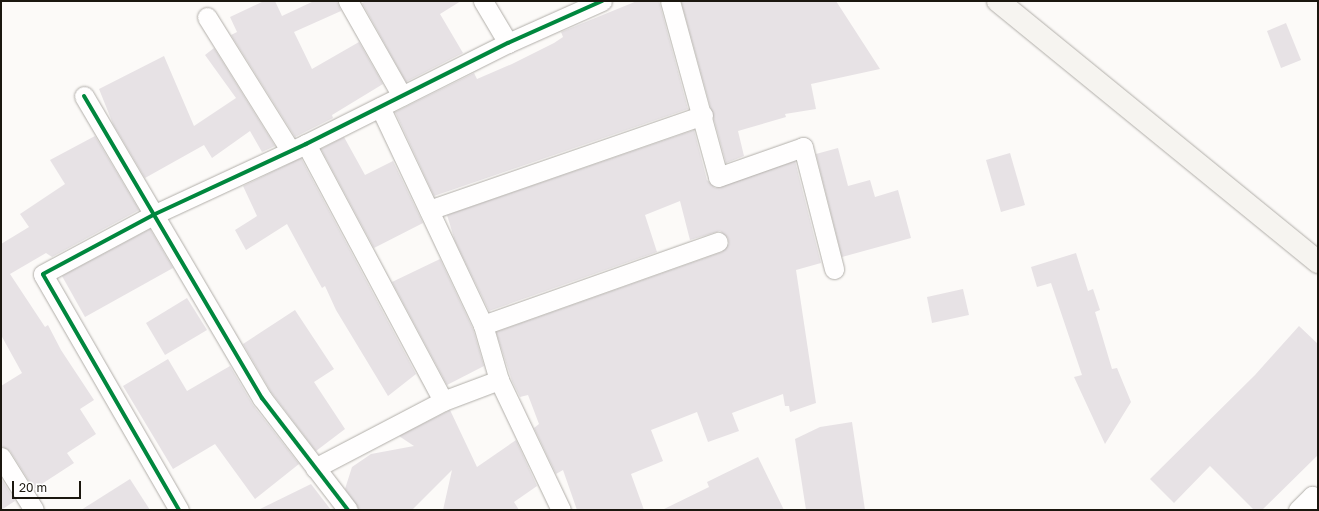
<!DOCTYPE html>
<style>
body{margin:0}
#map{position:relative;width:1319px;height:511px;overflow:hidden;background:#fcfaf8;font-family:"Golos Text",sans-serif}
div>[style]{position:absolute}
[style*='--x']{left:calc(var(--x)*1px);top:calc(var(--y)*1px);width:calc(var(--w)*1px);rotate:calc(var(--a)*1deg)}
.building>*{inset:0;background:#e7e2e5}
.roads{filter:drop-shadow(0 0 1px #b1aea9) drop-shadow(0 0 1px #b1aea9)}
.street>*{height:19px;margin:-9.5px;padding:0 9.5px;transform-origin:9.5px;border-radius:9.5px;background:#fffefe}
.secondary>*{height:22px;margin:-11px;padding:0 11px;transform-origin:11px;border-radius:11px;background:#f6f4f0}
.cycleway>*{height:4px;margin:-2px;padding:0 2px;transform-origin:2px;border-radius:2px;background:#00873e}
span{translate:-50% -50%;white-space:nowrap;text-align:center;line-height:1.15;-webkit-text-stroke:4px #fff;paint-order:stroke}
.frame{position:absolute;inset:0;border:2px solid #1b170f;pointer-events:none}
.scale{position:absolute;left:12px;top:481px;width:69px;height:18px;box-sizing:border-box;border:2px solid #1b170f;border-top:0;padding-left:5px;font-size:12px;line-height:14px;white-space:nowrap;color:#1b170f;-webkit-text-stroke:3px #fff;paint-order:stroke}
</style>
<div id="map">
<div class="building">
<div style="clip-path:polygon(264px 1px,275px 1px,282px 16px,314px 1px,337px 1px,341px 11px,294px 32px,312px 69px,359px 42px,383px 84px,332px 115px,333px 118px,295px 137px,231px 35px,237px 32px,230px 17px)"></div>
<div style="clip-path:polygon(366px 1px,461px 1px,440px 14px,463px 53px,406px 82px,362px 3px)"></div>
<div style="clip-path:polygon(637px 1px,659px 1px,688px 109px,434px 196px,395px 112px,474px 73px,477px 79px,512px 64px,554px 43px,563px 37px,561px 32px)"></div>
<div style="clip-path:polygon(681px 1px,836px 1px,880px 69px,811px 84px,816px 109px,785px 114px,786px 117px,738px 131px,744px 156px,726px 163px)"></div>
<div style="clip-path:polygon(1286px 23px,1301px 60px,1281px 68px,1267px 31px)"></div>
<div style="clip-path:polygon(214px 48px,275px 146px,262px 152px,250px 131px,212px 158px,204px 145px,145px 178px,113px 124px,99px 89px,164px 56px,194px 126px,236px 98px,205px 55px)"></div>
<div style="clip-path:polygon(694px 130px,707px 180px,715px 188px,795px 161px,821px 263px,796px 270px,816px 403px,790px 412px,789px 406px,785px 406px,783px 394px,732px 413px,739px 431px,708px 442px,697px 412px,651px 430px,663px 461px,631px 474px,644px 510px,577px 510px,563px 470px,556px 474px,534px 428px,539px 424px,528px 395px,520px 397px,512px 381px,496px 332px,722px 252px,729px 244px,728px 238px,720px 231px,690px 240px,680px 201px,645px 215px,657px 252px,489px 311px,455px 241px,447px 215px)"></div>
<div style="clip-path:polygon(95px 136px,139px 210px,52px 257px,46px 253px,10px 274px,45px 327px,48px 325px,61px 350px,94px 400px,80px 409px,96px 434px,67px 453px,74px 463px,34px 489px,10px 451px,1px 446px,1px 386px,22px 373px,1px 335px,1px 244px,29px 227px,20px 214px,65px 184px,50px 160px)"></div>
<div style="clip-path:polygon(344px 137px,365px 175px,393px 161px,423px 223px,374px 248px,321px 149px)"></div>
<div style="clip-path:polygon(838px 148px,848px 186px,870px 180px,875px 197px,898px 190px,911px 238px,842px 257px,816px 154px)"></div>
<div style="clip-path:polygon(1010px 153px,1025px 205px,1001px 212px,986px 160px)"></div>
<div style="clip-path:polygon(301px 158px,416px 374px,388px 396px,336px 310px,325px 286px,322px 288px,312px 270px,287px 224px,246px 250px,235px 230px,257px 216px,243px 186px)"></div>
<div style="clip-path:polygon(150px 229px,173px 268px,85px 317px,62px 276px)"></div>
<div style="clip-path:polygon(1076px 253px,1088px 291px,1093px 289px,1100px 310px,1095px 312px,1112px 369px,1117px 368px,1131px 402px,1105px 444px,1074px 377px,1082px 375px,1051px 283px,1037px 287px,1031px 267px)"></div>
<div style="clip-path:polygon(440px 259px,473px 329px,484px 366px,447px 385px,392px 282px)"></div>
<div style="clip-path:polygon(963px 289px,969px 315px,932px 323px,927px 297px)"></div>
<div style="clip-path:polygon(187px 298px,207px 330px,165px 355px,146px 323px)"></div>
<div style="clip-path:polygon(295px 310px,334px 369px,314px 382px,345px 429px,316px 451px,271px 392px,243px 344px)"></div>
<div style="clip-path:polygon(1299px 326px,1318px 344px,1318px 455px,1262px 510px,1254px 510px,1210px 466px,1174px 503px,1150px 479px,1255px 375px)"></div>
<div style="clip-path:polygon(168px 359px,187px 391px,230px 366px,253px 405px,299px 464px,255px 499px,215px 444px,173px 469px,123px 386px)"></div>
<div style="clip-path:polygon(450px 410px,477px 467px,516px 440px,537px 486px,514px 502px,519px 510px,443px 510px,452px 470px,412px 510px,359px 510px,345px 489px,352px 467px,371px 454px,414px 446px,399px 436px)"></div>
<div style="clip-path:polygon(852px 422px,865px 510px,806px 510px,795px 439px,820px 427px)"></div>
<div style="clip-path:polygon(758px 457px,784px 510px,662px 510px,709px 487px,707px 482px)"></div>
<div style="clip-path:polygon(1px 478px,15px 501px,1px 510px)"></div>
<div style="clip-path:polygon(130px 479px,150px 510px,81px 510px)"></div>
<div style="clip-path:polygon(311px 484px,331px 510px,258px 510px)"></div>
</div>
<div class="roads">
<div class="street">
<div style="--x:348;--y:1;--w:109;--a:60.4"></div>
<div style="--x:483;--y:1;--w:49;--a:59.2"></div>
<div style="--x:670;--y:1;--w:182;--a:74.7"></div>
<div style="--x:718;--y:177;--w:90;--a:-19.4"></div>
<div style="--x:803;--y:147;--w:126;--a:75.7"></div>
<div style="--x:207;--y:17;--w:157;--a:58"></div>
<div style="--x:84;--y:96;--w:351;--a:59.5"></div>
<div style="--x:262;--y:398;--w:141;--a:52.5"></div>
<div style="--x:380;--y:107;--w:241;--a:64.7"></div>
<div style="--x:483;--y:325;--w:57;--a:73.8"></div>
<div style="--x:499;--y:380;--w:144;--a:64.5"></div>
<div style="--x:306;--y:144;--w:291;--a:61.9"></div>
<div style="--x:429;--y:210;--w:290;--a:-19.1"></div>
<div style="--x:483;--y:325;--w:249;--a:-19.5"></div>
<div style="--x:1;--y:457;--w:62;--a:58.1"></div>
<div style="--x:315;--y:468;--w:144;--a:-27.6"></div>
<div style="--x:443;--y:401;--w:60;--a:-20.6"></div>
<div style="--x:179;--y:510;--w:272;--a:-120"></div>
<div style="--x:43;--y:274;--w:125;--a:-28.2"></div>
<div style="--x:153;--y:215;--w:169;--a:-24.9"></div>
<div style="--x:306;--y:144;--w:226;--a:-26.6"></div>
<div style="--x:508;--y:43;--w:103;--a:-24.1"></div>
<div style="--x:1298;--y:510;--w:20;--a:-45"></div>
<div style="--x:1312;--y:496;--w:10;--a:53"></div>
</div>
<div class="secondary">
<div style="--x:998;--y:1;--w:413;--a:39.2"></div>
</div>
</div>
<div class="cycleway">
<div style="--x:84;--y:96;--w:351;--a:59.5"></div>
<div style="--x:262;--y:398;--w:141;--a:52.5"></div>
<div style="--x:179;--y:510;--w:272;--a:-120"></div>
<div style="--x:43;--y:274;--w:125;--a:-28.2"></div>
<div style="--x:153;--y:215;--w:169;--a:-24.9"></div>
<div style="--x:306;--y:144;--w:226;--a:-26.6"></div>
<div style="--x:508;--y:43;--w:103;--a:-24.1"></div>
</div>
<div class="frame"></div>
<div class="scale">20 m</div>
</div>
